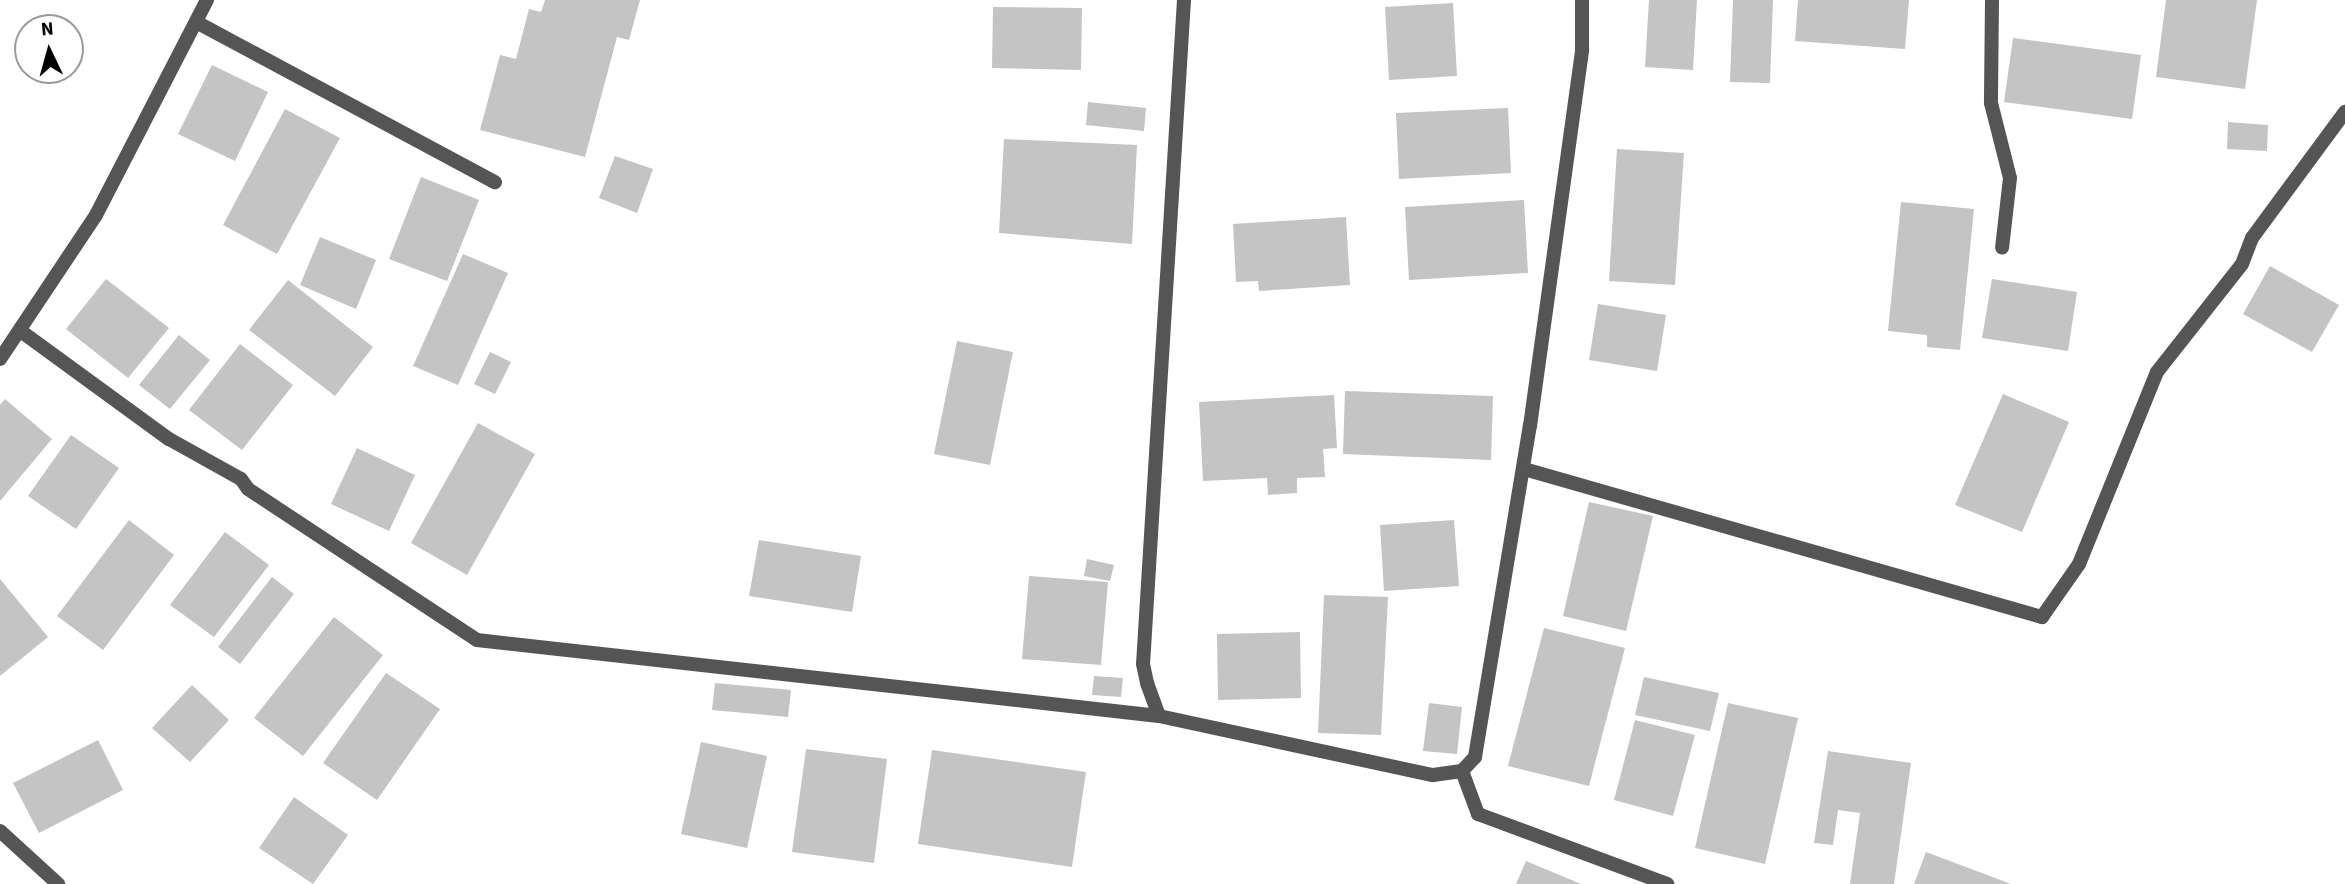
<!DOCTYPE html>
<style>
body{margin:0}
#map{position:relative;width:2345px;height:884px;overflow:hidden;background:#fff;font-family:"Source Sans 3",sans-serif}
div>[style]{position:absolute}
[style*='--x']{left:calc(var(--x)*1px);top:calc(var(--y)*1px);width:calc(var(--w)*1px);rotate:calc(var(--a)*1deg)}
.building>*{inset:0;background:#c4c4c4}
.minor>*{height:14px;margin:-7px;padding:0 7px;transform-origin:7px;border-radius:7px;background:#555}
span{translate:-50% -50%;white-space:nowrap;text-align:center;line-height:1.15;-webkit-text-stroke:7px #fff;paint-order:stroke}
.north{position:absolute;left:14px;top:14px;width:70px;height:70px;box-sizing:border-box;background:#fff;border:2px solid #999;border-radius:50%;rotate:355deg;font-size:19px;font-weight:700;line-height:28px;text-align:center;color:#000}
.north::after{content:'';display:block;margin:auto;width:24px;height:32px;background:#000;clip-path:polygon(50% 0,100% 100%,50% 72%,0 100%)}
</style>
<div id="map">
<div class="building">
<div style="clip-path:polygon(545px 0,640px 0,629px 40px,617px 37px,585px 157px,480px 130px,500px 55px,516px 59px,529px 9px,541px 12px)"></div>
<div style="clip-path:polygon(1649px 0,1697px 0,1693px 70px,1645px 67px)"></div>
<div style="clip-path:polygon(1733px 0,1773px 0,1770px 83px,1730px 82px)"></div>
<div style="clip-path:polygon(1798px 0,1909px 0,1905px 49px,1795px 41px)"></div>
<div style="clip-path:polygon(2166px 0,2257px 0,2245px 89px,2156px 77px)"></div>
<div style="clip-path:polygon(1453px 3px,1457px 76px,1389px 80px,1385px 7px)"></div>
<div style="clip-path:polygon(993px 7px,1082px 8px,1081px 70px,992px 68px)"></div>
<div style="clip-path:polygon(2013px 38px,2141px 55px,2132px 119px,2004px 102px)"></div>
<div style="clip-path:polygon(212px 65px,268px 92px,235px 161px,178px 134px)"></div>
<div style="clip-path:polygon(1088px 102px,1146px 108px,1144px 131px,1086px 125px)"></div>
<div style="clip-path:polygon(1508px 108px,1511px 173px,1399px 179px,1396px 113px)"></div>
<div style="clip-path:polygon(285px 109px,340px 138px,277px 254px,223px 225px)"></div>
<div style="clip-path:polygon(2228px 122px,2268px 125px,2267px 151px,2227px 149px)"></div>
<div style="clip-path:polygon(1004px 139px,1137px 145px,1132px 244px,999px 233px)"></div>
<div style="clip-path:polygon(1617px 149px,1684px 153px,1675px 285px,1609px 281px)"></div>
<div style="clip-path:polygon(615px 156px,653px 169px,637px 213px,599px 198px)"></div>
<div style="clip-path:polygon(421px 177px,479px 200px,447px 281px,389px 259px)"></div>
<div style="clip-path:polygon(1524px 200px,1528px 273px,1409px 280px,1405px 207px)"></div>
<div style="clip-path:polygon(1901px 202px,1974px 209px,1960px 350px,1927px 347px,1927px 335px,1888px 331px)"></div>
<div style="clip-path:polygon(1346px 217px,1350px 285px,1259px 291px,1258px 281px,1236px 282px,1233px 224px)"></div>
<div style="clip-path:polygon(320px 237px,376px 260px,356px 309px,300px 285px)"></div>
<div style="clip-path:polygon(463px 254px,508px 273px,458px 385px,413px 366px)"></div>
<div style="clip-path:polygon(2270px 266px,2339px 305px,2312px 352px,2243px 314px)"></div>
<div style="clip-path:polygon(106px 279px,169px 328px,128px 378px,66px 329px)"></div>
<div style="clip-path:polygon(1992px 279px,2077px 292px,2068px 351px,1982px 338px)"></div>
<div style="clip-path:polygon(288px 280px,373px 347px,335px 396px,249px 330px)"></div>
<div style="clip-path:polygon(1598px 304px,1666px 315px,1657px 371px,1589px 360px)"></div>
<div style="clip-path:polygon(179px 335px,210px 360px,170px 409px,139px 385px)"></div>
<div style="clip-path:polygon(957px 341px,1013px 352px,990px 465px,934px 454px)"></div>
<div style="clip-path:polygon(240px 344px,293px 385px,242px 450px,189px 410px)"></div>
<div style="clip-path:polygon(490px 352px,511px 362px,495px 394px,474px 384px)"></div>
<div style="clip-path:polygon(1345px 391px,1493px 396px,1491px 460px,1343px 454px)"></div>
<div style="clip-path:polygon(2003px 394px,2069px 422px,2022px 532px,1955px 505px)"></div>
<div style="clip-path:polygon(1334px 395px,1337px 448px,1323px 449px,1325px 477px,1297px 478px,1297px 493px,1268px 495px,1267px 478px,1203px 481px,1199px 402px)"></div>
<div style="clip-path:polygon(5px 399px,52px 439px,0 501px,0 405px)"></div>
<div style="clip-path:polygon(478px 423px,535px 454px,467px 575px,411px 543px)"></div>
<div style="clip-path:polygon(71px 435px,119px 468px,76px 529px,28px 496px)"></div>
<div style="clip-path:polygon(357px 448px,415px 475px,389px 531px,331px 504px)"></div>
<div style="clip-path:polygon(1589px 502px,1653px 516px,1626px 631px,1563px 616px)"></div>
<div style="clip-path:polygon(129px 520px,174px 555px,103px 650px,57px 616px)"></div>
<div style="clip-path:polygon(1454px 520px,1459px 586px,1384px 591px,1380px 525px)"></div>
<div style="clip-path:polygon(225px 532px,269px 565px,214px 637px,170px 605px)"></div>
<div style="clip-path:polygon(759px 540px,861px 556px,852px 612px,749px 596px)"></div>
<div style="clip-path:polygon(1087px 559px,1114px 565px,1110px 581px,1084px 576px)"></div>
<div style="clip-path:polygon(1029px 576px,1108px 582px,1101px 665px,1022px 659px)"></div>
<div style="clip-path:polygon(272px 577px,294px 594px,240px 664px,218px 647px)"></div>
<div style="clip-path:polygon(0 579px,48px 637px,0 676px)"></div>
<div style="clip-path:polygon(1324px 595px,1388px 597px,1381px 735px,1318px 733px)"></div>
<div style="clip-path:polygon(334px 617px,383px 655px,303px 756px,254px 718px)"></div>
<div style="clip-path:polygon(1544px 628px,1625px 648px,1589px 786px,1508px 766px)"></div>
<div style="clip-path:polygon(1300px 632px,1301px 698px,1218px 700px,1217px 634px)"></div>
<div style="clip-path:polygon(386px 673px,440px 709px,377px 800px,323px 763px)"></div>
<div style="clip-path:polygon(1094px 676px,1123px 678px,1121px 697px,1092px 695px)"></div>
<div style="clip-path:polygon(1644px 677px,1719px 693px,1710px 731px,1635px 715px)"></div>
<div style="clip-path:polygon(715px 683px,791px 690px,788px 717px,712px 710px)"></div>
<div style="clip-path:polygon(192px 685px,229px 720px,190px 762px,152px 728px)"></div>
<div style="clip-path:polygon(1429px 703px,1462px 707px,1457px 754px,1423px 751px)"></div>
<div style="clip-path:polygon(1728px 703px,1798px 718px,1765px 864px,1695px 848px)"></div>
<div style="clip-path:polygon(1635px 720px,1695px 735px,1673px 816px,1614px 800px)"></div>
<div style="clip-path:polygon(98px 740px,123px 790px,39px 833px,13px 783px)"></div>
<div style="clip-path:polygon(701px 742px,767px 756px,747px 848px,681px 834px)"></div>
<div style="clip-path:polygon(806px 749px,887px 759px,874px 863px,792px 852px)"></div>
<div style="clip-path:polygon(932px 750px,1086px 772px,1072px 867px,918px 844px)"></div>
<div style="clip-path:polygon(1828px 751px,1911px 763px,1894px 884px,1850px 884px,1860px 813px,1838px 810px,1833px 845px,1814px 843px)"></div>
<div style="clip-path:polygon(294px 797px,348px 835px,313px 884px,259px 848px)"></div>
<div style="clip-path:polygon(1926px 852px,2011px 884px,1914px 884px)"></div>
<div style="clip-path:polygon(1526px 861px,1581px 884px,1516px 884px)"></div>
</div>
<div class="minor">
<div style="--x:1184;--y:0;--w:665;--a:93.53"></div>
<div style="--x:1143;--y:664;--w:19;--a:78"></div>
<div style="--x:1147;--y:683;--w:35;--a:70"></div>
<div style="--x:1159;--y:716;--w:280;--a:12.2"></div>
<div style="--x:1433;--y:775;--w:29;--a:-8"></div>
<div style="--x:1462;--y:771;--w:19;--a:-47"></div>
<div style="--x:1475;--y:757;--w:336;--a:-80.6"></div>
<div style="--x:1530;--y:426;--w:380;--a:-82.1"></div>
<div style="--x:1582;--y:50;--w:50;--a:-90"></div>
<div style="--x:1992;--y:0;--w:103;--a:90.6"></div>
<div style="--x:1991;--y:103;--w:77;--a:75.8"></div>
<div style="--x:2010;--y:178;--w:70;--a:96.5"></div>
<div style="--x:198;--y:23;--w:337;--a:28.2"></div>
<div style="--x:22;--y:332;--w:182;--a:36.1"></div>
<div style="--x:169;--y:439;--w:82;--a:29.1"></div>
<div style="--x:241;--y:479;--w:12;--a:55"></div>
<div style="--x:248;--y:489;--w:274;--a:33.4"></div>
<div style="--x:477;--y:640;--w:686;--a:6.36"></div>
<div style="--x:0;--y:359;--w:173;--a:-56.3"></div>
<div style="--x:96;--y:215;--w:242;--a:-62.7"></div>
<div style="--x:1524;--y:469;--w:539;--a:15.95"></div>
<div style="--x:2042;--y:617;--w:65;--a:-55.1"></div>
<div style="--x:2079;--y:564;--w:207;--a:-67.9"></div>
<div style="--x:2157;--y:372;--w:137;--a:-51.8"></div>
<div style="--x:2242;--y:264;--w:28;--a:-69"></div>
<div style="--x:2252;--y:238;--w:157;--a:-53.6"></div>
<div style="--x:1462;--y:771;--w:46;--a:69.6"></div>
<div style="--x:1478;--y:814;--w:202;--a:20.3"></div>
<div style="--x:0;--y:831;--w:79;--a:42.4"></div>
</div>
<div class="north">N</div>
</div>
